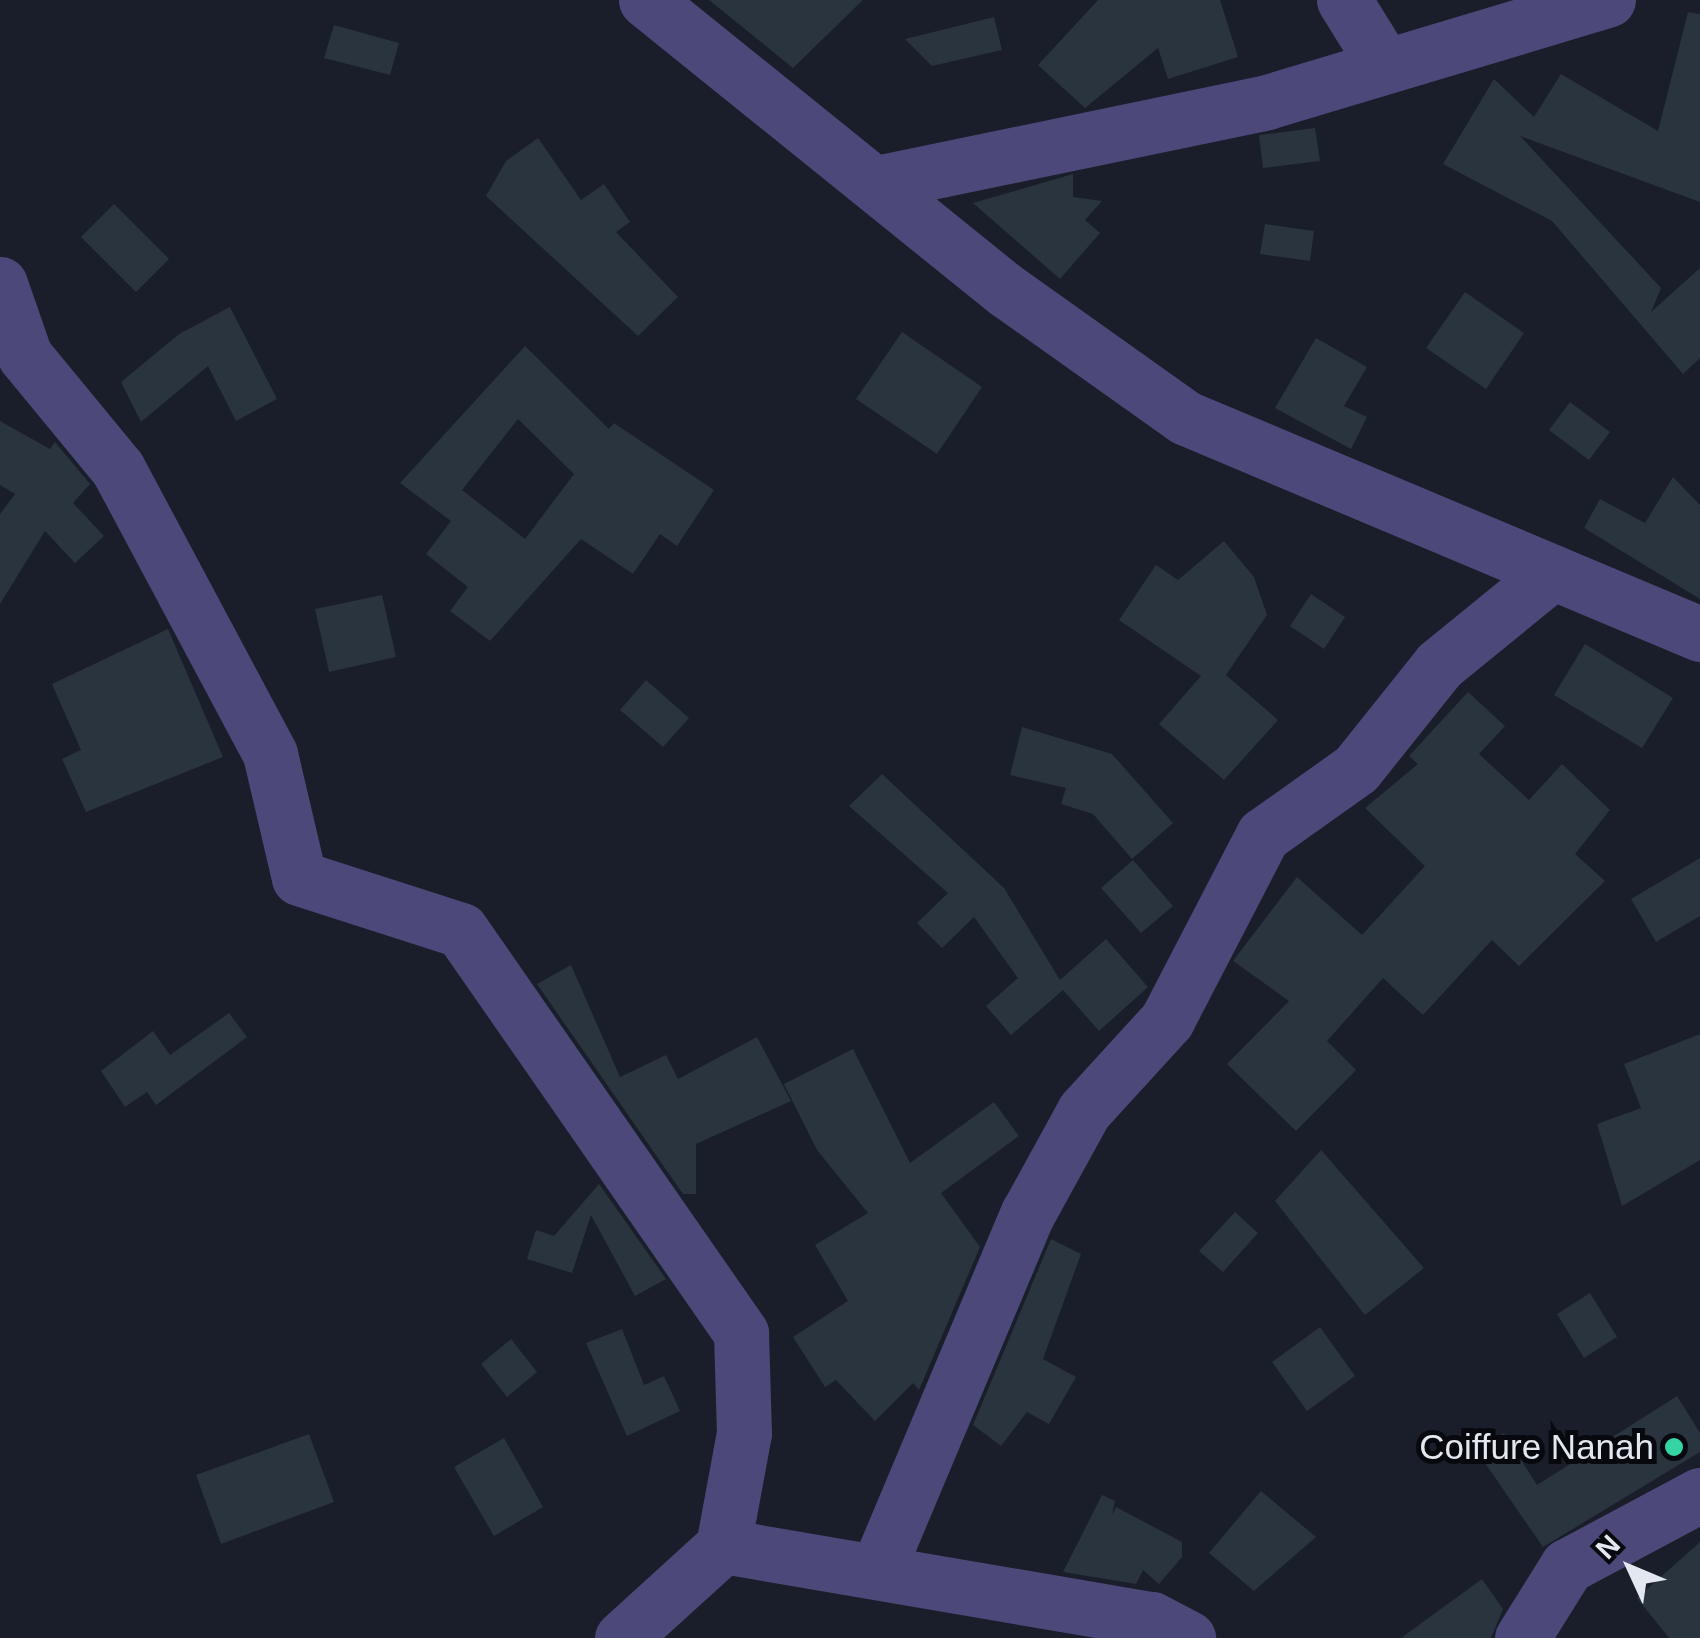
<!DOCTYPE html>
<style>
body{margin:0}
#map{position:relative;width:1700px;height:1638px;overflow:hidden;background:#191e2a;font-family:Helvetica,sans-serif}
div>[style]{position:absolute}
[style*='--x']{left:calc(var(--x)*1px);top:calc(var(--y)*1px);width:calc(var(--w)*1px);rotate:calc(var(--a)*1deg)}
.building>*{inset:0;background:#29343e}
.minor>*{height:55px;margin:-27.5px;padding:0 27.5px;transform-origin:27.5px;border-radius:27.5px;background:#4c4879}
.dots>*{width:28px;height:28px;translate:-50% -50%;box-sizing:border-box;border:5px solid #07090e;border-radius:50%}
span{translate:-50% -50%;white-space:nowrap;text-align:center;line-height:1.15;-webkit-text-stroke:10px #07090e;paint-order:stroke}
.poi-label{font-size:35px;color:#e3e7ef}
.right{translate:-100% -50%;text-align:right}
.north{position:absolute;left:1580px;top:1518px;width:100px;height:100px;-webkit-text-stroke:8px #07090e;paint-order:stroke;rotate:314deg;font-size:28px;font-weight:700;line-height:40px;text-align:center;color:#e3e7ef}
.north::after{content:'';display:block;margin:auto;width:35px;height:45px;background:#e3e7ef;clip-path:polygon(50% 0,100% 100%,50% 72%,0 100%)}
</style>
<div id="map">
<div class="building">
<div style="clip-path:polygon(709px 0,863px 0,793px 68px)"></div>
<div style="clip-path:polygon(1098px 0,1220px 0,1238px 57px,1168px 79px,1158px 48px,1085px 108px,1038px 65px)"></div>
<div style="clip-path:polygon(1688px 12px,1700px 14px,1700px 202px,1520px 136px,1661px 288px,1651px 312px,1700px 268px,1700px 358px,1683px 374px,1552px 221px,1443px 164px,1494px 79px,1534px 117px,1561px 74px,1658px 131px)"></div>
<div style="clip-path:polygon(994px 17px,1002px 50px,932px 66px,905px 39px)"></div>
<div style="clip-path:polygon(334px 25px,399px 43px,390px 75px,324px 58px)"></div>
<div style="clip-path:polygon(1315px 128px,1320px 161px,1263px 168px,1259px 135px)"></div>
<div style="clip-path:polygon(538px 138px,581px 200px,604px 184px,630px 222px,616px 232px,678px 297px,638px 336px,486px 196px,506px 161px)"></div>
<div style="clip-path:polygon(1073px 174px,1073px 197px,1102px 201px,1085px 220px,1100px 233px,1060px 279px,973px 203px)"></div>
<div style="clip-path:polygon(114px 204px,169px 259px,136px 292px,81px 237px)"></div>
<div style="clip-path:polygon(1265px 224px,1314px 231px,1310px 261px,1260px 254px)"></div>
<div style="clip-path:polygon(1465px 292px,1524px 333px,1486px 389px,1426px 348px)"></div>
<div style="clip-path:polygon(230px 307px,277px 399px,236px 421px,208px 366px,141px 422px,121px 382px,179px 334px)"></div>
<div style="clip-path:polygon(902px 332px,982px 387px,937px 454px,856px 399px)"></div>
<div style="clip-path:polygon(1316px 338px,1367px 367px,1344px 406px,1367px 417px,1351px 449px,1275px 408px)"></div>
<div style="clip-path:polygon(evenodd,525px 346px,609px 429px,614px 423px,714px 490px,677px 546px,660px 534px,633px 574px,581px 539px,490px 641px,450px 611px,468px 587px,426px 554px,451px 521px,400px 483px,525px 346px,518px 419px,574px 474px,525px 539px,462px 490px,518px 419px)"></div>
<div style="clip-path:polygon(1570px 402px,1610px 432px,1589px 460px,1549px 430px)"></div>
<div style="clip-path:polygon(0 421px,50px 449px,55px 442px,90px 484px,73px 503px,104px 536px,75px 563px,45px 531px,0 604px,0 514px,15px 494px,0 485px)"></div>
<div style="clip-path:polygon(1673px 477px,1700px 505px,1700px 599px,1584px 528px,1600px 499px,1645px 523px)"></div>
<div style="clip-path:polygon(1224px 541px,1254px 577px,1267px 615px,1226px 675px,1278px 720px,1224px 780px,1159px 724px,1201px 676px,1119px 620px,1156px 565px,1178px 580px)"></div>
<div style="clip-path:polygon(1311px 594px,1345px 617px,1324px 649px,1290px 626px)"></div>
<div style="clip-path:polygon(382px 595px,396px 657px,329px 672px,315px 609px)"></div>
<div style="clip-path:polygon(168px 629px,223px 757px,86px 812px,62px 759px,81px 750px,52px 684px)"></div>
<div style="clip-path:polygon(1585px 644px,1673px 698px,1642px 748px,1554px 695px)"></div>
<div style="clip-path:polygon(646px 680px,689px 718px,663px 747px,620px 710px)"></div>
<div style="clip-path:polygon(1468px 692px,1505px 726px,1479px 754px,1529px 800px,1562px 764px,1610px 810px,1575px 854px,1605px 881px,1519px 966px,1492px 940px,1423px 1015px,1383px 978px,1327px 1041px,1356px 1070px,1296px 1131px,1227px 1064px,1289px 1001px,1233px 961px,1297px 877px,1362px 935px,1425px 866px,1365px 808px,1418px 764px,1409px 756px)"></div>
<div style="clip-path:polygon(1022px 727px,1112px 754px,1173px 823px,1132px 859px,1093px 814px,1061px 804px,1066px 788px,1010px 775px)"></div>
<div style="clip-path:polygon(882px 774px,1004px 888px,1060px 980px,1106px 939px,1148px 987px,1099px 1031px,1063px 990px,1011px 1035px,986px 1006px,1018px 978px,974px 917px,942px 948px,917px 923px,948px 893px,849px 806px)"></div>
<div style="clip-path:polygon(1700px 858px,1700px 916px,1656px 942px,1631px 899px)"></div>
<div style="clip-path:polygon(1133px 860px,1173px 906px,1141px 933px,1101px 888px)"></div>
<div style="clip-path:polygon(571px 965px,620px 1077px,666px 1055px,678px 1079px,757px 1037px,791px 1101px,696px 1144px,696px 1194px,683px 1194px,537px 984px)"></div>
<div style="clip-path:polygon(229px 1013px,247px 1037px,156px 1105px,147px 1092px,125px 1107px,101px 1071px,153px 1031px,170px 1055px)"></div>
<div style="clip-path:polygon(1700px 1034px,1700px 1160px,1622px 1206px,1597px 1124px,1641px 1108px,1624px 1064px)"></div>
<div style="clip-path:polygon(853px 1049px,910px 1163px,994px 1102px,1019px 1136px,941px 1193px,980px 1247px,919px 1390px,913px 1383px,875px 1421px,836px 1380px,825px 1387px,793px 1337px,848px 1301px,815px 1245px,868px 1213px,817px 1150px,784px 1084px)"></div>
<div style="clip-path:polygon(1321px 1150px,1424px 1268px,1365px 1315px,1275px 1201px)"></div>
<div style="clip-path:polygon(599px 1184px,666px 1279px,635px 1296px,591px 1215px,572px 1273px,527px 1259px,536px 1230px,554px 1236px)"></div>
<div style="clip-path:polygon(1235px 1212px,1258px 1233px,1223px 1272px,1199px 1251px)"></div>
<div style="clip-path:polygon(1051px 1239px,1081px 1254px,1043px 1359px,1076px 1377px,1049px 1424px,1027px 1412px,1001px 1446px,973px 1425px)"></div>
<div style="clip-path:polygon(1590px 1293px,1617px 1337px,1584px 1358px,1557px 1314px)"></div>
<div style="clip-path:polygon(1320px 1327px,1355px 1376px,1307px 1411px,1272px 1362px)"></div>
<div style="clip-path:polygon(622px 1329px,644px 1385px,664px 1376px,680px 1411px,627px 1436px,586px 1343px)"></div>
<div style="clip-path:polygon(511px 1339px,537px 1372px,507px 1397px,481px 1364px)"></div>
<div style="clip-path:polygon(1677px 1396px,1700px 1433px,1700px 1452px,1543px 1547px,1476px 1450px,1504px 1433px,1537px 1485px)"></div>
<div style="clip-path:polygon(309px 1434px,334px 1502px,221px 1544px,196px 1475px)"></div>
<div style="clip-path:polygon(504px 1438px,543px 1507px,494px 1536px,454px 1467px)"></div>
<div style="clip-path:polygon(1261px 1491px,1316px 1537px,1254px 1591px,1209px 1553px)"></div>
<div style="clip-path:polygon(1102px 1495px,1115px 1501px,1112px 1515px,1116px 1507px,1182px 1542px,1182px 1557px,1159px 1584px,1143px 1570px,1136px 1584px,1063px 1572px)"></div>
<div style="clip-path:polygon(1700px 1542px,1700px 1638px,1669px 1638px,1637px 1598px)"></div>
<div style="clip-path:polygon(1482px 1579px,1503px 1609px,1491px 1638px,1401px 1638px)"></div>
</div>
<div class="minor">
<div style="--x:646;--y:0;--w:464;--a:38.9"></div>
<div style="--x:1007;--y:291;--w:219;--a:35.4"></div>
<div style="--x:1186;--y:418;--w:558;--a:22.79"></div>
<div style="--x:1344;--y:0;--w:74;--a:58.2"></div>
<div style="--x:877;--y:183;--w:398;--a:-11.7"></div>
<div style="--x:1267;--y:102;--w:356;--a:-16.7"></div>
<div style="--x:0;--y:284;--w:76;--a:70.9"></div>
<div style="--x:25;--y:356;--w:146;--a:50.5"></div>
<div style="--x:118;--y:469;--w:323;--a:61.9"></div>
<div style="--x:270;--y:754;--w:127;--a:76.8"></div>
<div style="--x:299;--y:878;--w:170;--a:17.8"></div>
<div style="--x:461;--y:930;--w:491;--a:55.2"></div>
<div style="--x:741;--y:1333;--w:100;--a:88.3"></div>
<div style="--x:744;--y:1433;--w:115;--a:100.5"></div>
<div style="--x:878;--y:1569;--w:386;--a:-67.2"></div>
<div style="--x:1028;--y:1213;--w:116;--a:-61.2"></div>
<div style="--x:1084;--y:1111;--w:123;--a:-47.6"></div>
<div style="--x:1167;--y:1020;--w:208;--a:-62.6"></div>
<div style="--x:1263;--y:835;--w:114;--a:-35.4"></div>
<div style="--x:1356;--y:769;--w:133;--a:-51.4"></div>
<div style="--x:1439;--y:665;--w:147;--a:-39.2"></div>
<div style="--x:622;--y:1638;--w:137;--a:-42.3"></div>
<div style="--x:723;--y:1546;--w:435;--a:9.7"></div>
<div style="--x:1152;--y:1619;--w:41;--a:27.8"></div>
<div style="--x:1522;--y:1638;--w:85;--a:-58"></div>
<div style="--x:1567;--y:1566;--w:151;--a:-28.1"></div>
</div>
<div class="dots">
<div style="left:1674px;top:1447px;background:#35d4a7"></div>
</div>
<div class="poi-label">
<span class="right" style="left:1654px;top:1447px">Coiffure Nanah</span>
</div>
<div class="north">N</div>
</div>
